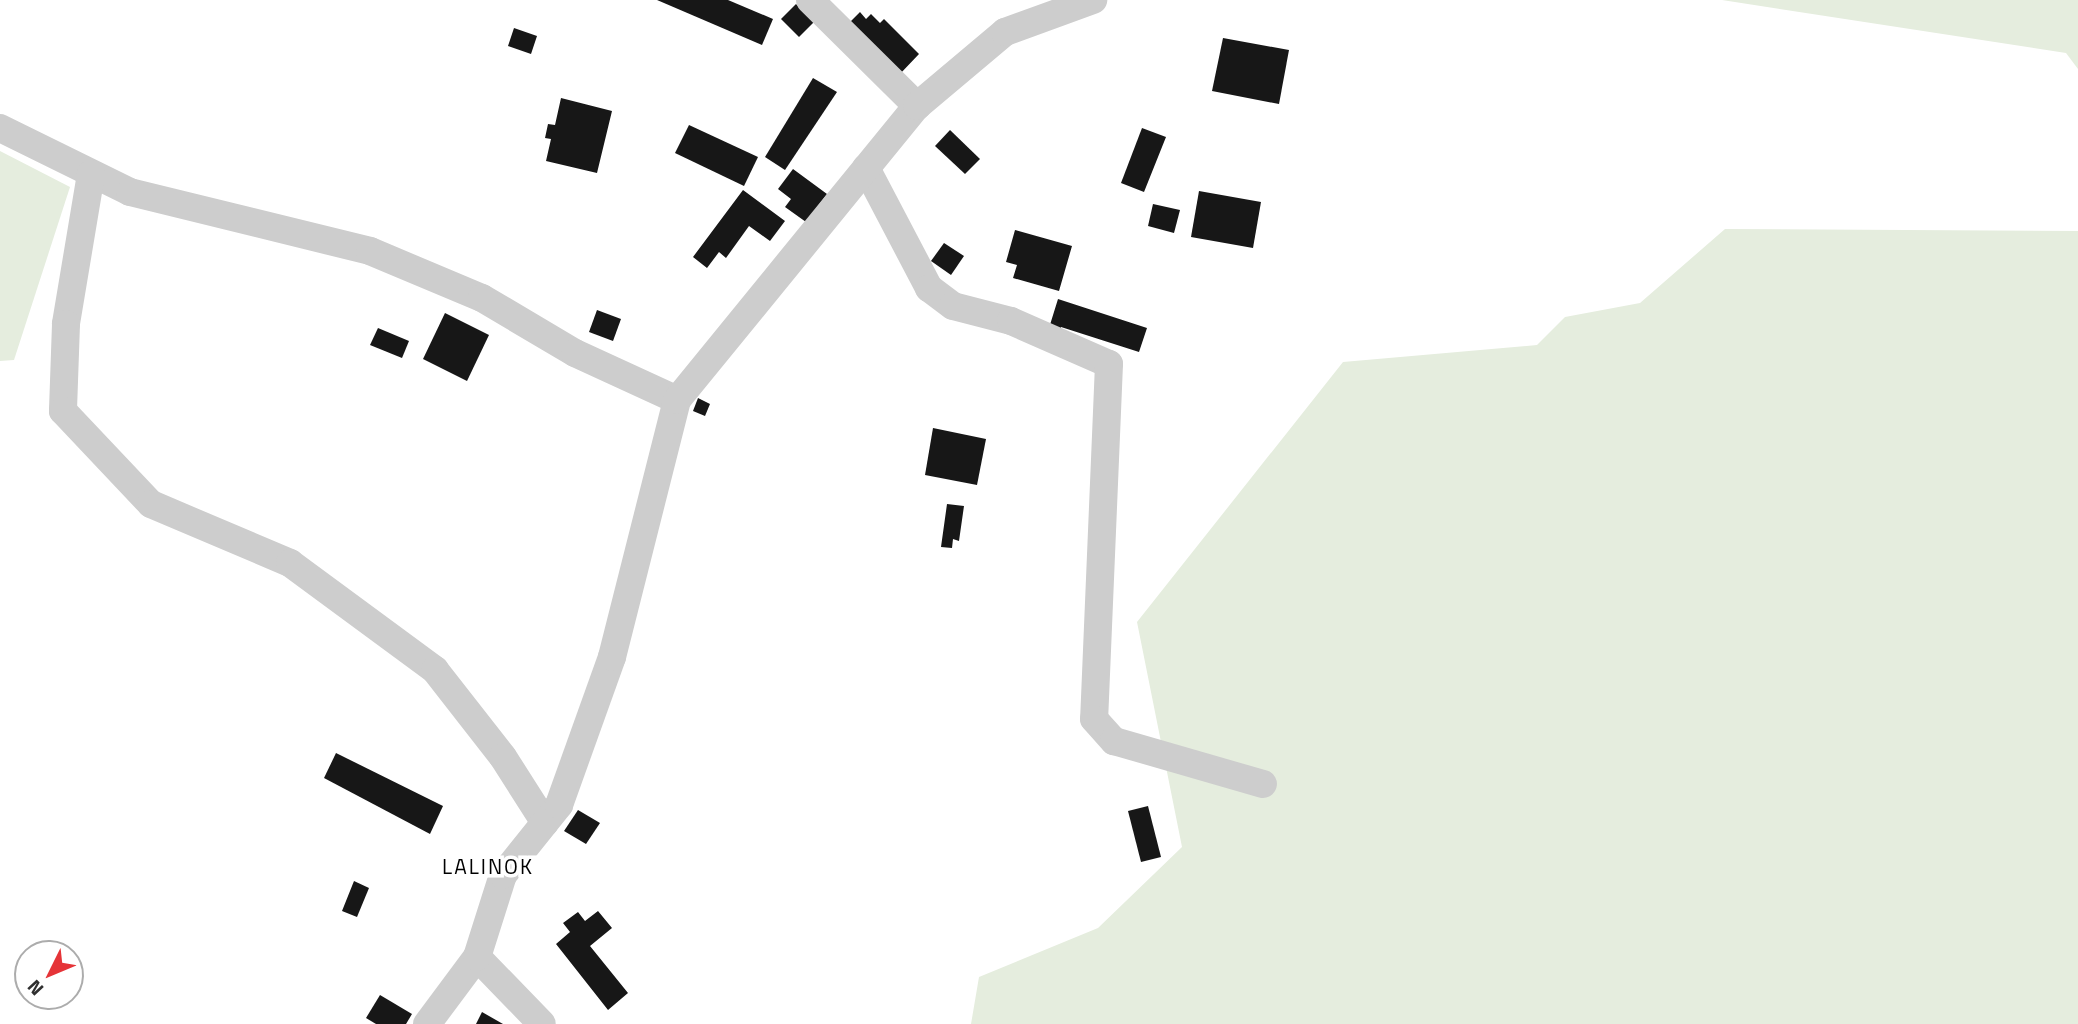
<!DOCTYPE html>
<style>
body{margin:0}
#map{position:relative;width:2078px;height:1024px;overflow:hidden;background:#fff;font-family:"Titillium Web",sans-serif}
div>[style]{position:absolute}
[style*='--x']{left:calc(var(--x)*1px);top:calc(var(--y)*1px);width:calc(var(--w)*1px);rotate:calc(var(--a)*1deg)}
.green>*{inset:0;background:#e5edde}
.building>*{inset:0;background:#171717}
.street>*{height:28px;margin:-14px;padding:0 14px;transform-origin:14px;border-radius:14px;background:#cdcdcd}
span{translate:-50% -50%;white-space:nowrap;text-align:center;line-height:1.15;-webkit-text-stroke:7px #fff;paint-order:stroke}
.neighbourhood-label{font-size:21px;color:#000;letter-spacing:2px}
.north{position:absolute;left:14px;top:940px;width:70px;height:70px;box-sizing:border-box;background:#fff;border:2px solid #acacac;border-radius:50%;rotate:227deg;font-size:19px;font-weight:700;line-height:28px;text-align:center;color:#303030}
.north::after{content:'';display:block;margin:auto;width:24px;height:32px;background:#e53438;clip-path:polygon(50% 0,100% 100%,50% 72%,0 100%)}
</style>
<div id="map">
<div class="green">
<div style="clip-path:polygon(1722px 0,2078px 0,2078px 69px,2066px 53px)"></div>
<div style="clip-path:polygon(0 151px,70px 187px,14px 360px,0 361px)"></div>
<div style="clip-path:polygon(1725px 229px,2078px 231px,2078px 1024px,971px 1024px,979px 977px,1098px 928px,1182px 847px,1137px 622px,1343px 362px,1537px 345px,1565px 317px,1640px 303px)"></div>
</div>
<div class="building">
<div style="clip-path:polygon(657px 0,728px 0,773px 19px,762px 45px)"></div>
<div style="clip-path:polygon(796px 4px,814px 22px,799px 37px,781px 19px)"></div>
<div style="clip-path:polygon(860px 12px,866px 19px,871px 14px,880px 23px,884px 19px,919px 54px,899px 75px,848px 24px)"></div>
<div style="clip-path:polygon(514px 28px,537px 36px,531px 54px,508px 46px)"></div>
<div style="clip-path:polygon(1223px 38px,1289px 50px,1279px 104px,1212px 91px)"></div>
<div style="clip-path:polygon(813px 78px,837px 92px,785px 170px,765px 157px)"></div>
<div style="clip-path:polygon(561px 98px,612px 111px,597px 173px,546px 161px,551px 139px,545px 138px,548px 124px,555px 125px)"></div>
<div style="clip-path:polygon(689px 125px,758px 157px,744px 186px,675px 153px)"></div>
<div style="clip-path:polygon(1142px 128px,1166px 137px,1144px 192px,1121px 183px)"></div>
<div style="clip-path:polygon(950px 130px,980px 159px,965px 174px,935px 146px)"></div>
<div style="clip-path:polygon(793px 169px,827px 194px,806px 222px,785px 207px,791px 199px,778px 189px)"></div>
<div style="clip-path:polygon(743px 190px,785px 221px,770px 241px,749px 226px,726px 258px,719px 252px,707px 268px,693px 257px)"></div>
<div style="clip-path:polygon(1199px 191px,1261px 202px,1253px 248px,1191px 237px)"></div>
<div style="clip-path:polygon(1153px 204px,1180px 210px,1174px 233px,1148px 226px)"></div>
<div style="clip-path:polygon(1015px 230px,1072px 246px,1059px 291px,1013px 278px,1017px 265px,1006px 262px)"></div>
<div style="clip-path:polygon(944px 243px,964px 256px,951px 275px,931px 261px)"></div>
<div style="clip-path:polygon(1058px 299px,1147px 328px,1139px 352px,1061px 327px,1060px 332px,1049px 328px)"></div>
<div style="clip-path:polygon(597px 310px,621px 319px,613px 341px,589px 332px)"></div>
<div style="clip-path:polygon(445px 313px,489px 335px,467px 381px,423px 359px)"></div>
<div style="clip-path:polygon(378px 328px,409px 341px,402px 358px,370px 345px)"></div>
<div style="clip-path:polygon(698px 398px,710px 404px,705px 416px,693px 411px)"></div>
<div style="clip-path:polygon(933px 428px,986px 439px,977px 485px,925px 475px)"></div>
<div style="clip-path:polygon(947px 504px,964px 506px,959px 541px,953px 539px,952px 548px,941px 547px)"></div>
<div style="clip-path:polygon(336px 753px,443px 806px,430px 834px,324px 778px)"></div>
<div style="clip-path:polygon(1148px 806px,1161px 857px,1141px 862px,1128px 811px)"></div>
<div style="clip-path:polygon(578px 810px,600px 823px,586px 844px,564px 831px)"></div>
<div style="clip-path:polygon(354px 881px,369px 888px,357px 917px,342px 911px)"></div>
<div style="clip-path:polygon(598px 911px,612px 928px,590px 946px,628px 993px,608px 1010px,556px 944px,570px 932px,563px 923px,578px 912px,585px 921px)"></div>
<div style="clip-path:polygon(380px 995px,412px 1014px,406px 1024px,376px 1024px,366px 1018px)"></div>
<div style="clip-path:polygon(482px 1012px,503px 1024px,476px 1024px)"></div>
</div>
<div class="street">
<div style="--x:810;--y:0;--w:151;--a:44.7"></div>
<div style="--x:0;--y:128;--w:145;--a:26.2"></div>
<div style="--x:130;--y:192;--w:247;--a:13.8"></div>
<div style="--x:370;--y:251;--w:121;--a:22.8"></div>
<div style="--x:482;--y:298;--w:108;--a:30.6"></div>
<div style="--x:575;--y:353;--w:112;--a:24.7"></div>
<div style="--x:866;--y:168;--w:136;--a:62.3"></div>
<div style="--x:929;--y:288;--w:30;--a:37"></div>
<div style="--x:953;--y:306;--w:60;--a:14.5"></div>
<div style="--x:1011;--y:321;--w:107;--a:23.7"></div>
<div style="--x:1109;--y:364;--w:355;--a:92.4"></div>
<div style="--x:1094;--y:719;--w:30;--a:48"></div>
<div style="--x:1114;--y:741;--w:155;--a:16.1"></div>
<div style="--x:91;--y:174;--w:152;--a:99.5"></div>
<div style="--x:66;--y:324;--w:87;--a:92"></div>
<div style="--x:63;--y:411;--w:128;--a:46.6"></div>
<div style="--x:151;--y:504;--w:151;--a:23"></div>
<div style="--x:290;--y:563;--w:180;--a:36.4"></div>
<div style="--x:435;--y:670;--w:110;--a:52"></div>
<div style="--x:503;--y:757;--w:78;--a:57.5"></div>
<div style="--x:477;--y:957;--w:93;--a:45.9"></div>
<div style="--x:427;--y:1024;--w:84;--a:-53.3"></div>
<div style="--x:477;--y:957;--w:86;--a:-72.4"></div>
<div style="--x:503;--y:875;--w:90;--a:-51.3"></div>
<div style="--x:559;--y:805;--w:157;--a:-70.3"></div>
<div style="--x:612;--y:657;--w:265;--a:-75.8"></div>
<div style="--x:677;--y:400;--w:380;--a:-50.8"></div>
<div style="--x:917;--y:106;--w:115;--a:-40.1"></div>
<div style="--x:1005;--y:32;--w:94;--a:-20"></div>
</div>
<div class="neighbourhood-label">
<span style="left:488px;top:866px">LALINOK</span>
</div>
<div class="north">N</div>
</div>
